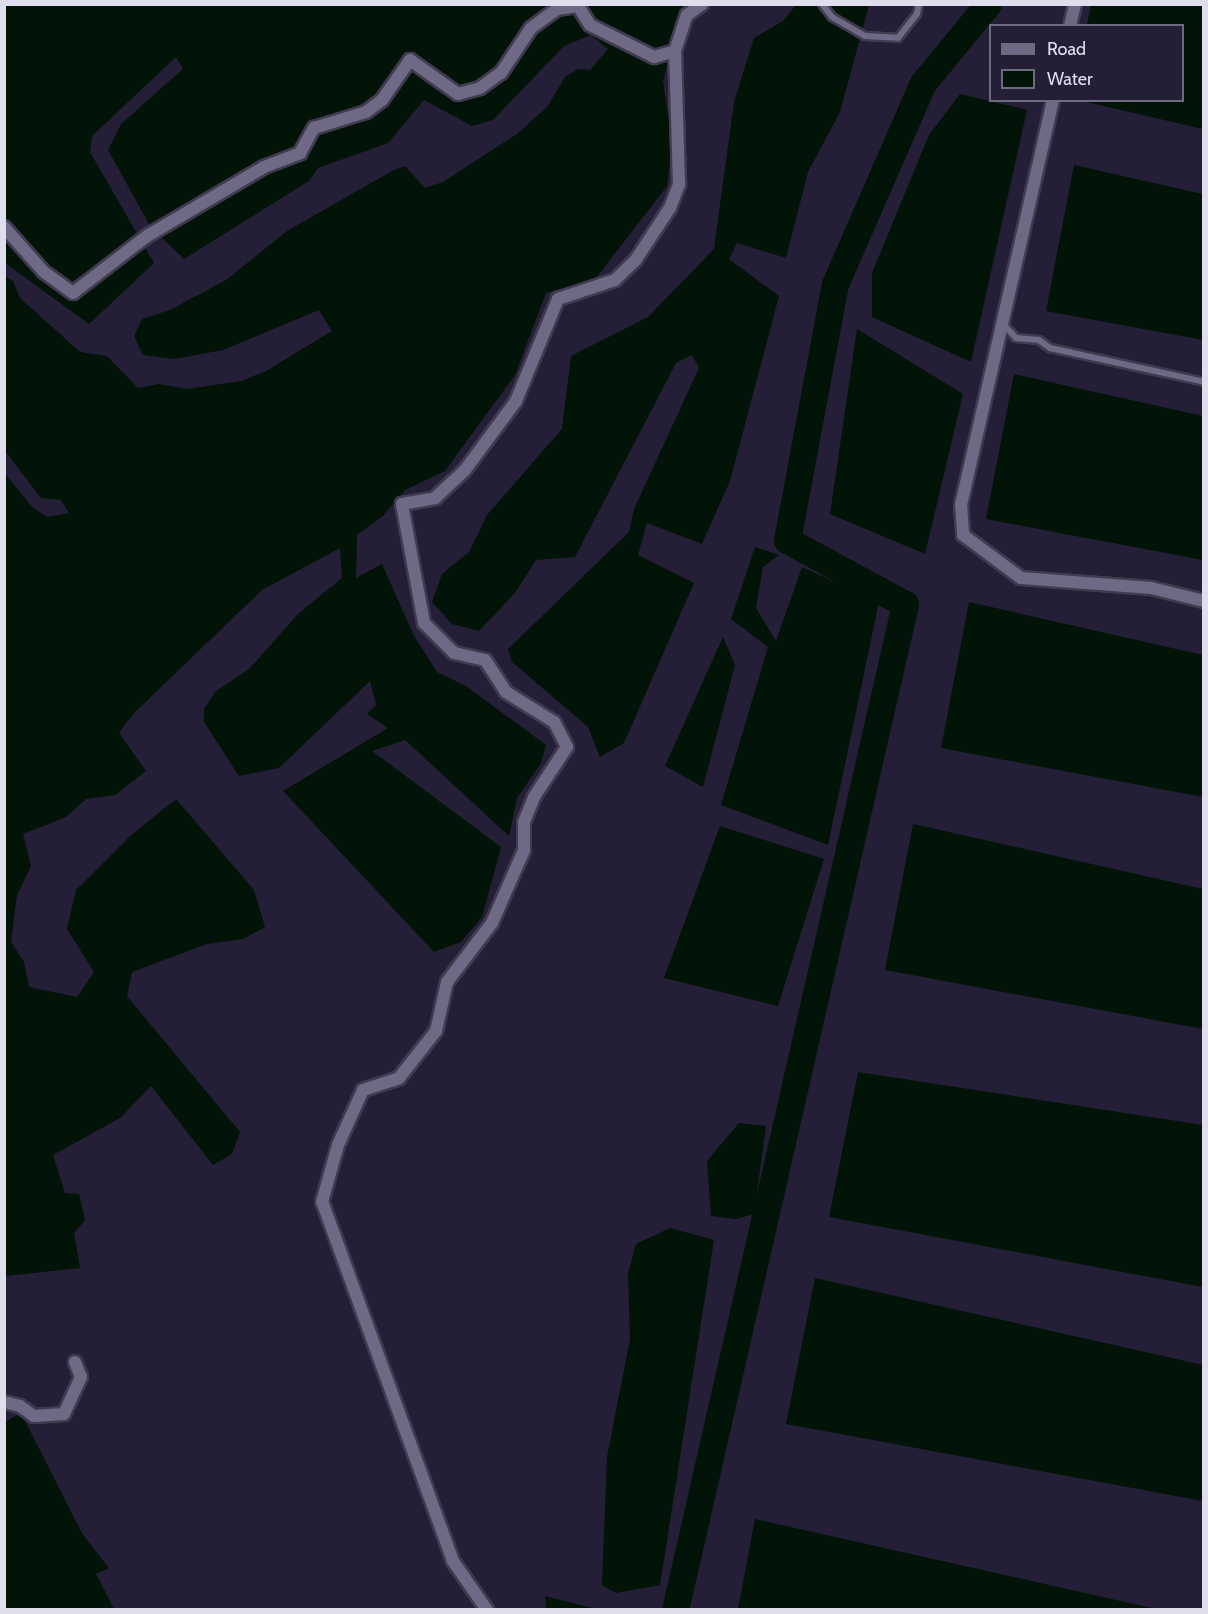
<!DOCTYPE html>
<style>
body{margin:0}
#map{position:relative;width:1208px;height:1614px;overflow:hidden;background:#241f36;font-family:Cabin,sans-serif}
div>[style]{position:absolute}
[style*='--x']{left:calc(var(--x)*1px);top:calc(var(--y)*1px);width:calc(var(--w)*1px);rotate:calc(var(--a)*1deg)}
.water>*{inset:0;background:#021307}
.river>*{height:27px;margin:-13.5px;padding:0 13.5px;transform-origin:13.5px;border-radius:13.5px;background:#021307}
.roads{filter:drop-shadow(2px 0 #403b4f) drop-shadow(-2px 0 #403b4f) drop-shadow(0 2px #403b4f) drop-shadow(0 -2px #403b4f)}
.service>*{height:6px;margin:-3px;padding:0 3px;transform-origin:3px;border-radius:3px;background:#6e6985}
.minor>*{height:12px;margin:-6px;padding:0 6px;transform-origin:6px;border-radius:6px;background:#6e6985}
span{translate:-50% -50%;white-space:nowrap;text-align:center;line-height:1.15;-webkit-text-stroke:5px #241f36;paint-order:stroke}
.frame{position:absolute;inset:0;border:6px solid #e0deed;pointer-events:none}
.legend{position:absolute;left:989px;top:24px;width:195px;height:78px;box-sizing:border-box;background:#241f36;border:2px solid #6f6b7f;margin:0;padding:8px 10px;list-style:none;font-size:18px;color:#e0deed}
.legend li{display:flex;align-items:center;gap:12px;height:30px}
.legend b{width:30px;border:2px solid #6f6b7f}
</style>
<div id="map">
<div class="water">
<div style="clip-path:polygon(5px 5px,692px 5px,677px 29px,663px 81px,672px 145px,667px 186px,596px 278px,546px 293px,515px 375px,445px 471px,405px 490px,383px 516px,357px 535px,356px 578px,382px 564px,414px 636px,437px 672px,466px 686px,546px 745px,541px 763px,517px 798px,509px 836px,405px 740px,372px 751px,501px 847px,482px 917px,461px 942px,434px 952px,283px 791px,388px 728px,367px 714px,376px 705px,370px 681px,279px 768px,239px 776px,204px 722px,204px 709px,216px 691px,249px 669px,298px 614px,342px 578px,340px 548px,262px 590px,133px 714px,119px 733px,146px 771px,115px 795px,86px 799px,66px 817px,23px 834px,31px 866px,17px 895px,11px 942px,24px 962px,29px 987px,77px 997px,94px 972px,67px 929px,76px 890px,130px 836px,176px 799px,254px 890px,265px 927px,243px 939px,207px 944px,132px 972px,127px 996px,240px 1132px,232px 1154px,213px 1165px,151px 1086px,120px 1118px,53px 1155px,65px 1193px,79px 1194px,85px 1220px,74px 1233px,80px 1268px,5px 1276px,4px 472px,32px 507px,47px 517px,69px 513px,61px 500px,41px 498px,5px 451px,5px 276px,13px 281px,20px 298px,80px 352px,107px 356px,138px 388px,159px 384px,187px 389px,241px 381px,266px 371px,332px 331px,319px 310px,223px 350px,174px 359px,143px 355px,134px 336px,142px 319px,170px 310px,226px 280px,287px 231px,392px 171px,405px 166px,425px 188px,443px 182px,517px 134px,548px 106px,565px 77px,578px 69px,590px 70px,608px 49px,591px 35px,564px 46px,493px 120px,472px 126px,424px 100px,388px 143px,318px 168px,309px 181px,184px 259px,150px 226px,108px 150px,121px 124px,183px 69px,176px 57px,92px 136px,90px 152px,154px 263px,89px 324px,5px 263px)"></div>
<div style="clip-path:polygon(796px 5px,869px 5px,840px 112px,808px 172px,786px 258px,737px 243px,729px 259px,779px 296px,730px 481px,702px 544px,647px 523px,638px 555px,694px 583px,624px 743px,600px 757px,588px 727px,512px 662px,508px 649px,629px 532px,634px 509px,699px 368px,692px 355px,676px 363px,575px 557px,536px 560px,515px 593px,479px 631px,452px 624px,432px 602px,442px 574px,469px 552px,487px 515px,562px 429px,571px 356px,648px 317px,714px 249px,734px 102px,754px 38px,783px 21px)"></div>
<div style="clip-path:polygon(1091px 5px,1203px 5px,1203px 129px,1082px 101px,1182px 100px,1182px 26px,1087px 25px)"></div>
<div style="clip-path:polygon(960px 94px,1027px 110px,971px 362px,872px 317px,872px 273px,929px 135px)"></div>
<div style="clip-path:polygon(1074px 165px,1203px 194px,1203px 340px,1046px 311px)"></div>
<div style="clip-path:polygon(857px 329px,963px 394px,925px 554px,830px 514px)"></div>
<div style="clip-path:polygon(1014px 374px,1203px 416px,1203px 560px,986px 519px)"></div>
<div style="clip-path:polygon(755px 547px,779px 555px,763px 567px,756px 608px,776px 641px,802px 567px,879px 602px,828px 845px,721px 805px,768px 647px,731px 619px)"></div>
<div style="clip-path:polygon(969px 602px,1203px 655px,1203px 797px,941px 748px)"></div>
<div style="clip-path:polygon(723px 637px,735px 665px,703px 787px,665px 766px)"></div>
<div style="clip-path:polygon(913px 824px,1203px 889px,1203px 1029px,885px 970px)"></div>
<div style="clip-path:polygon(720px 826px,824px 859px,778px 1006px,664px 978px)"></div>
<div style="clip-path:polygon(858px 1072px,1203px 1125px,1203px 1287px,829px 1217px)"></div>
<div style="clip-path:polygon(739px 1123px,766px 1126px,754px 1214px,736px 1219px,711px 1216px,707px 1161px)"></div>
<div style="clip-path:polygon(670px 1228px,714px 1240px,660px 1585px,616px 1593px,602px 1585px,607px 1457px,630px 1339px,628px 1273px,636px 1244px)"></div>
<div style="clip-path:polygon(815px 1278px,1203px 1365px,1203px 1501px,786px 1424px)"></div>
<div style="clip-path:polygon(21px 1413px,83px 1535px,109px 1568px,96px 1574px,114px 1609px,5px 1610px,5px 1422px)"></div>
<div style="clip-path:polygon(755px 1519px,1156px 1609px,738px 1609px)"></div>
<div style="clip-path:polygon(545px 1596px,596px 1609px,546px 1609px)"></div>
</div>
<div class="river">
<div style="--x:675;--y:1610;--w:1032;--a:-77.12"></div>
<div style="--x:905;--y:604;--w:134;--a:-151.5"></div>
<div style="--x:787;--y:540;--w:260;--a:-79.4"></div>
<div style="--x:835;--y:284;--w:219;--a:-66.4"></div>
<div style="--x:923;--y:83;--w:102;--a:-50.6"></div>
</div>
<div class="roads">
<div class="service">
<div style="--x:822;--y:4;--w:16;--a:52"></div>
<div style="--x:832;--y:17;--w:38;--a:30"></div>
<div style="--x:865;--y:36;--w:33;--a:3"></div>
<div style="--x:898;--y:38;--w:31;--a:-52"></div>
<div style="--x:917;--y:14;--w:10;--a:-79"></div>
<div style="--x:1003;--y:324;--w:19;--a:47"></div>
<div style="--x:1016;--y:338;--w:23;--a:5"></div>
<div style="--x:1039;--y:340;--w:14;--a:36"></div>
<div style="--x:1050;--y:348;--w:158;--a:12.4"></div>
</div>
<div class="minor">
<div style="--x:1070;--y:26;--w:23;--a:-77"></div>
<div style="--x:1053;--y:100;--w:414;--a:102.8"></div>
<div style="--x:961;--y:504;--w:31;--a:86"></div>
<div style="--x:963;--y:535;--w:72;--a:36.6"></div>
<div style="--x:1021;--y:578;--w:130;--a:4.4"></div>
<div style="--x:1151;--y:588;--w:55;--a:13.8"></div>
<div style="--x:4;--y:227;--w:60;--a:48.4"></div>
<div style="--x:44;--y:272;--w:36;--a:36"></div>
<div style="--x:73;--y:293;--w:93;--a:-37.6"></div>
<div style="--x:147;--y:236;--w:136;--a:-30.5"></div>
<div style="--x:264;--y:167;--w:39;--a:-21"></div>
<div style="--x:300;--y:153;--w:29;--a:-61"></div>
<div style="--x:314;--y:128;--w:54;--a:-17.1"></div>
<div style="--x:366;--y:112;--w:20;--a:-37"></div>
<div style="--x:382;--y:100;--w:49;--a:-55"></div>
<div style="--x:410;--y:60;--w:59;--a:35.3"></div>
<div style="--x:458;--y:94;--w:23;--a:-15"></div>
<div style="--x:480;--y:88;--w:26;--a:-36"></div>
<div style="--x:501;--y:73;--w:54;--a:-56.3"></div>
<div style="--x:531;--y:28;--w:32;--a:-36"></div>
<div style="--x:557;--y:9;--w:21;--a:-8"></div>
<div style="--x:578;--y:6;--w:22;--a:58"></div>
<div style="--x:590;--y:25;--w:72;--a:26.6"></div>
<div style="--x:654;--y:57;--w:22;--a:-16"></div>
<div style="--x:675;--y:51;--w:38;--a:-72"></div>
<div style="--x:687;--y:15;--w:19;--a:-36"></div>
<div style="--x:4;--y:1402;--w:16;--a:14"></div>
<div style="--x:20;--y:1406;--w:17;--a:36"></div>
<div style="--x:34;--y:1416;--w:30;--a:-4"></div>
<div style="--x:64;--y:1414;--w:41;--a:-65.3"></div>
<div style="--x:81;--y:1377;--w:16;--a:-112"></div>
<div style="--x:487;--y:1610;--w:60;--a:-124.8"></div>
<div style="--x:453;--y:1561;--w:382;--a:-110"></div>
<div style="--x:322;--y:1202;--w:59;--a:-74.3"></div>
<div style="--x:338;--y:1145;--w:60;--a:-65.6"></div>
<div style="--x:363;--y:1090;--w:38;--a:-18"></div>
<div style="--x:399;--y:1078;--w:60;--a:-51.8"></div>
<div style="--x:436;--y:1031;--w:50;--a:-77.3"></div>
<div style="--x:447;--y:982;--w:74;--a:-52.7"></div>
<div style="--x:492;--y:923;--w:80;--a:-66.3"></div>
<div style="--x:524;--y:850;--w:28;--a:-90"></div>
<div style="--x:524;--y:822;--w:27;--a:-68"></div>
<div style="--x:534;--y:797;--w:60;--a:-56.6"></div>
<div style="--x:567;--y:747;--w:28;--a:-117"></div>
<div style="--x:554;--y:722;--w:57;--a:-148"></div>
<div style="--x:506;--y:692;--w:38;--a:-123"></div>
<div style="--x:485;--y:660;--w:32;--a:-167"></div>
<div style="--x:454;--y:653;--w:42;--a:-135"></div>
<div style="--x:424;--y:623;--w:121;--a:-100.5"></div>
<div style="--x:402;--y:504;--w:34;--a:-10"></div>
<div style="--x:435;--y:498;--w:41;--a:-43"></div>
<div style="--x:465;--y:470;--w:86;--a:-53.5"></div>
<div style="--x:516;--y:401;--w:110;--a:-67.6"></div>
<div style="--x:558;--y:299;--w:60;--a:-18.4"></div>
<div style="--x:615;--y:280;--w:28;--a:-44"></div>
<div style="--x:635;--y:261;--w:64;--a:-56.6"></div>
<div style="--x:670;--y:208;--w:26;--a:-69"></div>
<div style="--x:679;--y:184;--w:133;--a:-91.7"></div>
</div>
</div>
<div class="frame"></div>
<ul class="legend">
<li><b style="height:8px;background:#6e6985"></b>Road</li>
<li><b style="height:16px;background:#021307"></b>Water</li>
</ul>
</div>
